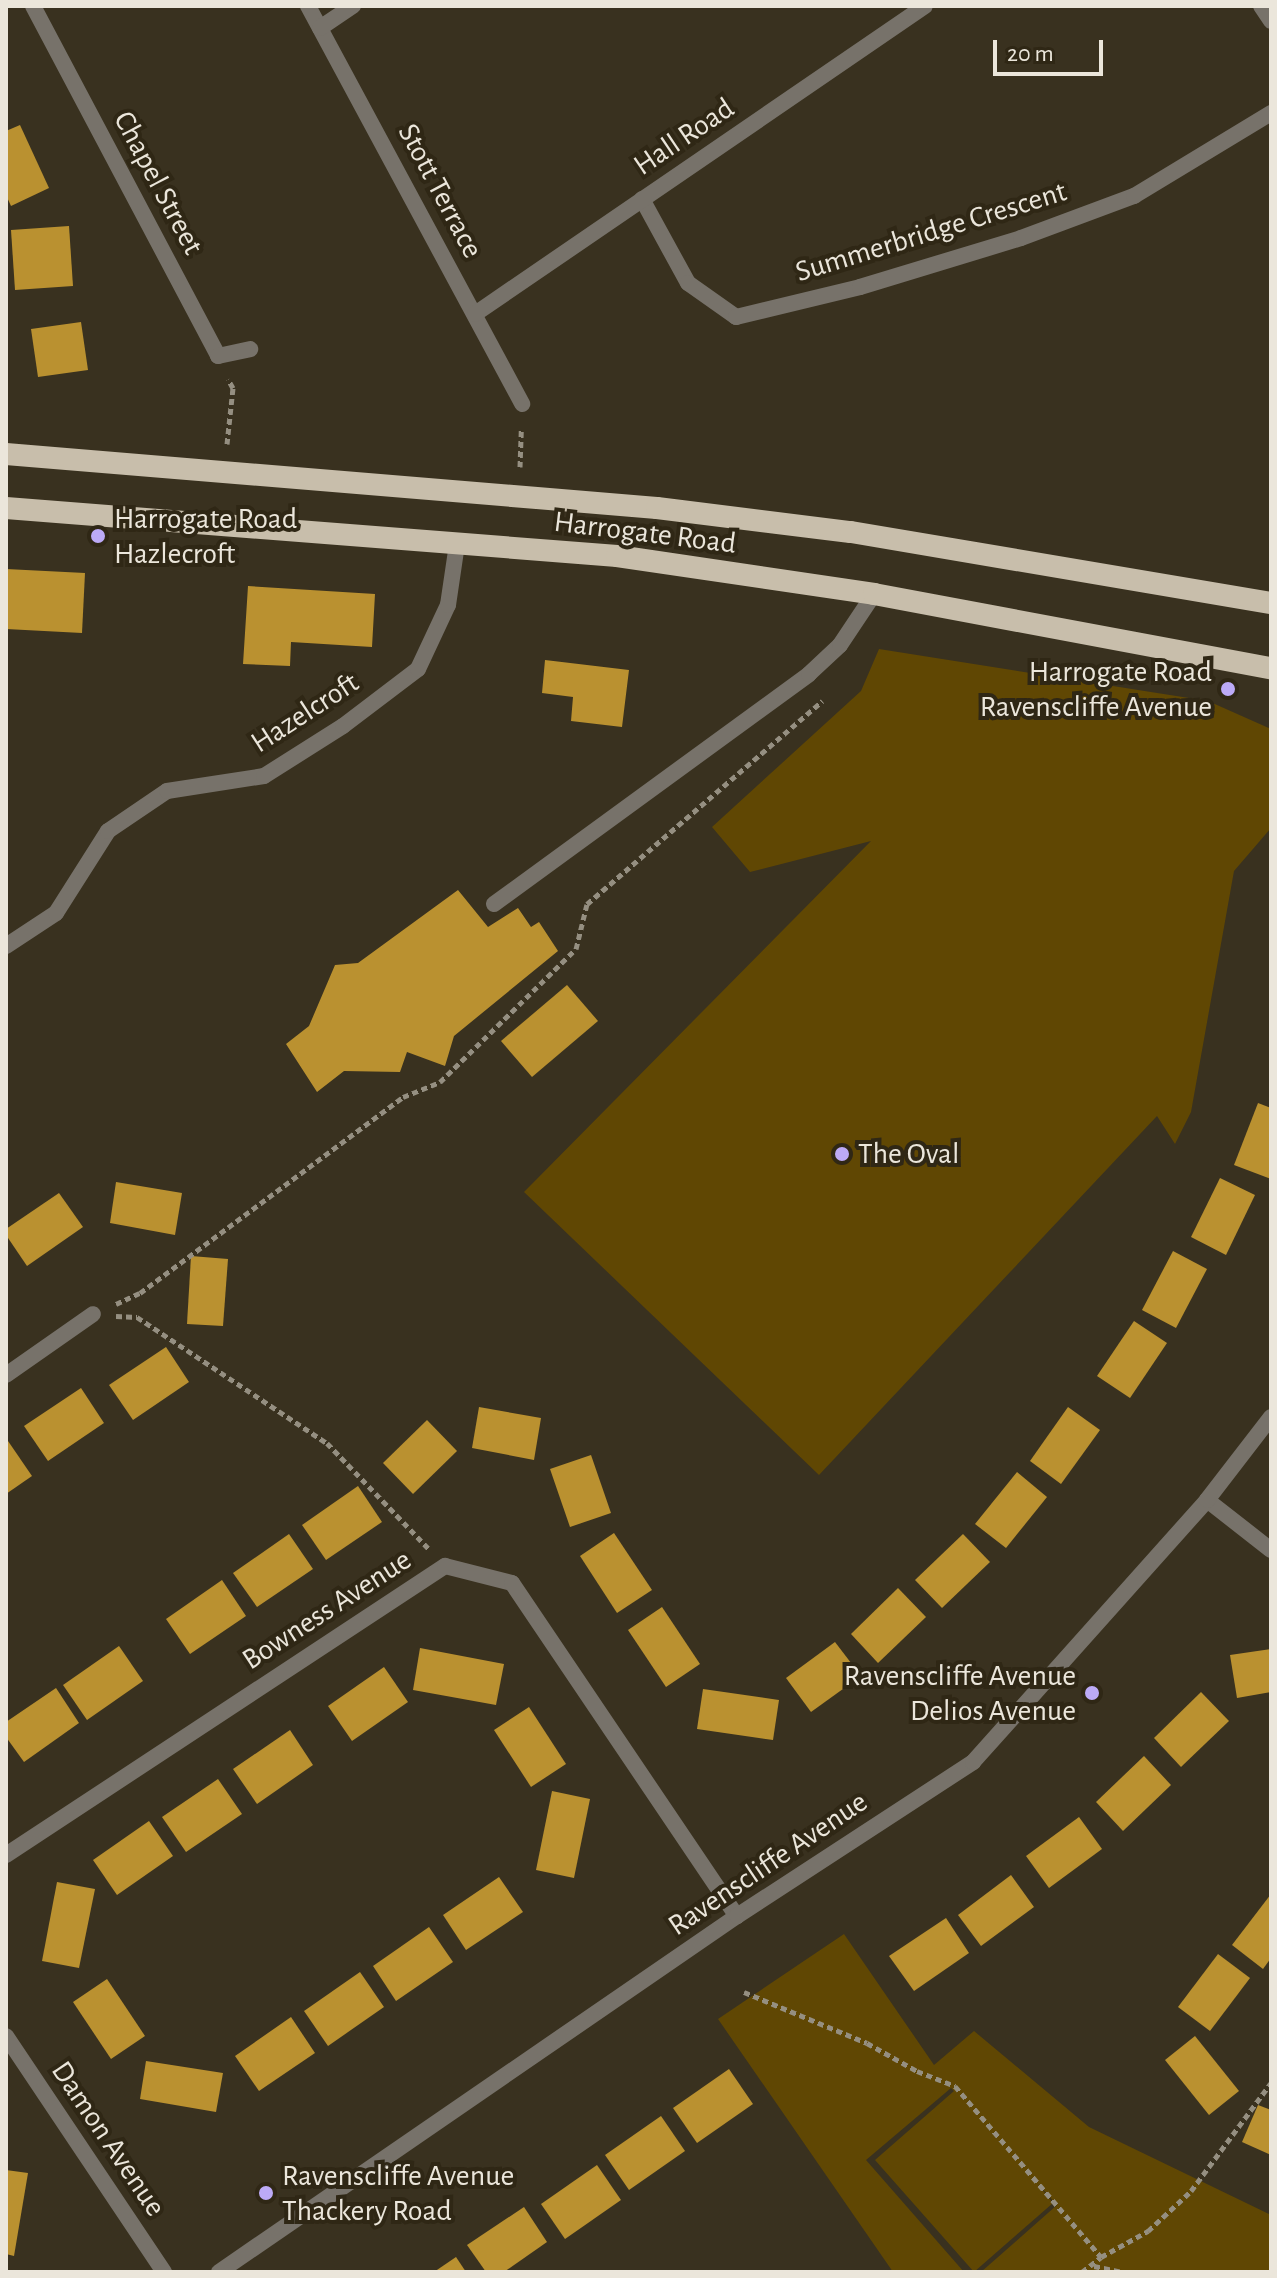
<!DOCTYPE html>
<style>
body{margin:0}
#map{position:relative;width:1277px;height:2278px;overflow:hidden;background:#39311f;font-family:"Alegreya Sans",sans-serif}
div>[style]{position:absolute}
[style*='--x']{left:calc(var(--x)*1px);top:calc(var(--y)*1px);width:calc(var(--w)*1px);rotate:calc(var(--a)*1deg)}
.green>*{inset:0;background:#604703}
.building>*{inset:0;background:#ba9130}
.path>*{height:5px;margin-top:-2.5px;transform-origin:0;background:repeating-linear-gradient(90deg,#958f81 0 6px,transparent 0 10px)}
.service>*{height:16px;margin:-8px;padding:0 8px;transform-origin:8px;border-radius:8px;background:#77726a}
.minor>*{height:16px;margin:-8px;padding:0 8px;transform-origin:8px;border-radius:8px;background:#77726a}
.trunk>*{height:22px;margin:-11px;padding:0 11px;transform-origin:11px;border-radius:11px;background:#c8beab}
.dots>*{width:22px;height:22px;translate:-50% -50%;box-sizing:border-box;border:4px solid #2f2715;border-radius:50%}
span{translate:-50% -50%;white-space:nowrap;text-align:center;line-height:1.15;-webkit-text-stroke:8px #2f2715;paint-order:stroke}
.street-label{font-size:30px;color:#ebe6db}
.poi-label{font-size:30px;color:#ebe6db}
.left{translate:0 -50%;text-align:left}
.right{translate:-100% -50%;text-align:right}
.frame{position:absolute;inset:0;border:8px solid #ebe6db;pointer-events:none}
.scale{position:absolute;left:993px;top:40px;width:110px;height:36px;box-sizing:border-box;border:4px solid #ebe6db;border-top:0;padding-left:10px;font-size:24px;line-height:28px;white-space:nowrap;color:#ebe6db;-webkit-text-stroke:6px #2f2715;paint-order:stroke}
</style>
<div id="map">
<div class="green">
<div style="clip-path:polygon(879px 649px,1208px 701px,1271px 729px,1271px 828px,1234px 871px,1191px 1112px,1175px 1144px,1157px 1116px,819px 1475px,524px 1192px,871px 841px,750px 872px,712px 827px,861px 691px)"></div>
<div style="clip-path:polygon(844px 1934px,934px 2065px,974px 2031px,1089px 2127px,1271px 2215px,1271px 2272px,981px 2272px,1057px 2205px,1036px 2182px,1053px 2203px,974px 2272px,875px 2160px,954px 2091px,951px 2088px,866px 2160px,964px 2272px,893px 2272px,718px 2019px)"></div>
</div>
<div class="building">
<div style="clip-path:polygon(20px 125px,49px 188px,11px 206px,6px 195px,6px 131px)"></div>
<div style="clip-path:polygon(69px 226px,73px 286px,15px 290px,11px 230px)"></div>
<div style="clip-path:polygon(81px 322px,88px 370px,38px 377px,31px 329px)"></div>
<div style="clip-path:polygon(6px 569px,85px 573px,82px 633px,6px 629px)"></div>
<div style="clip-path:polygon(248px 586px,375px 594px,372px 647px,291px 642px,290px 666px,243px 664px)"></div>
<div style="clip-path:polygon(545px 660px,629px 670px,622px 727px,571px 721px,573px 697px,542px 693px)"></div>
<div style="clip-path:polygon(458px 890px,488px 927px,518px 908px,531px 927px,539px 922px,558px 951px,454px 1036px,445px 1066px,407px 1052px,400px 1072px,344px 1071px,317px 1092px,286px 1044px,309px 1026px,335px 965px,358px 963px)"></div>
<div style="clip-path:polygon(567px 985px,598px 1021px,532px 1077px,501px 1041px)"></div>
<div style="clip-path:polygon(1258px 1103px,1271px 1108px,1271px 1179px,1234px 1165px)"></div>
<div style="clip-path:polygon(1220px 1178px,1255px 1195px,1226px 1255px,1191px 1237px)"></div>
<div style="clip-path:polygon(116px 1182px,182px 1193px,175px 1235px,110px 1223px)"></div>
<div style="clip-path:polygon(59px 1193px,83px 1227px,27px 1266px,6px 1235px,6px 1229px)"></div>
<div style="clip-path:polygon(1173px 1251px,1207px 1269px,1176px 1328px,1142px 1310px)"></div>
<div style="clip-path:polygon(191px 1256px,228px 1259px,223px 1326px,187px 1324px)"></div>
<div style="clip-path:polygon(1134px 1321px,1167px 1343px,1130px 1398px,1097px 1376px)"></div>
<div style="clip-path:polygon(166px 1347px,189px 1382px,133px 1420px,109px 1385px)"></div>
<div style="clip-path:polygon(81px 1388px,104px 1423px,48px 1461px,24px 1426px)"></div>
<div style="clip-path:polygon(479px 1407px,541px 1418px,534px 1460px,472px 1448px)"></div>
<div style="clip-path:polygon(1068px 1407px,1100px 1430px,1061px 1484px,1030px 1461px)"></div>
<div style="clip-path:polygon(427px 1420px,457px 1451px,413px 1494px,383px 1463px)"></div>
<div style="clip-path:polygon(8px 1441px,32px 1476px,6px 1494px,6px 1442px)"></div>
<div style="clip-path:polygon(591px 1455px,611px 1513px,570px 1527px,550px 1469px)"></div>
<div style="clip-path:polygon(1017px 1472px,1047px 1497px,1006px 1548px,975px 1524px)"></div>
<div style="clip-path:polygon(358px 1486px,382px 1522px,326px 1560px,302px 1525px)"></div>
<div style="clip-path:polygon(614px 1533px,652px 1590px,617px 1613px,580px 1556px)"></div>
<div style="clip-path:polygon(289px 1534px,313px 1569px,257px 1607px,233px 1573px)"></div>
<div style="clip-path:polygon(963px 1534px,990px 1562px,942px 1608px,915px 1580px)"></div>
<div style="clip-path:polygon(222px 1580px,246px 1616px,190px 1654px,166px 1619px)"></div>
<div style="clip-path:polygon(898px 1588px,926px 1617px,878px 1663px,851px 1634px)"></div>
<div style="clip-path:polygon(662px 1607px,700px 1664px,666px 1687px,628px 1630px)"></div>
<div style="clip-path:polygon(835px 1642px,861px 1676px,811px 1712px,786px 1678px)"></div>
<div style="clip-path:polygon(119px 1646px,143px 1681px,87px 1720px,63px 1685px)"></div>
<div style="clip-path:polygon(420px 1648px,504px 1664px,496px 1705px,413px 1690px)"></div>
<div style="clip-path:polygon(1271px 1649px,1271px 1692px,1237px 1698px,1230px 1655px)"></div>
<div style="clip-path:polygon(384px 1667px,408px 1702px,352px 1741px,328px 1706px)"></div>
<div style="clip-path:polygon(56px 1688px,79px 1723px,24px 1762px,6px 1737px,6px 1722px)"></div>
<div style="clip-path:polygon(703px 1689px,779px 1700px,773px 1740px,697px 1729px)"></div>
<div style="clip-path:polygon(1201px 1692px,1229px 1721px,1181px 1767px,1154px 1738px)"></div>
<div style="clip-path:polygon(529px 1707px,566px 1764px,531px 1787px,494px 1730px)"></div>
<div style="clip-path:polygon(290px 1730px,313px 1765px,257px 1804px,233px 1769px)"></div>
<div style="clip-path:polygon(1144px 1756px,1171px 1785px,1123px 1831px,1096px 1802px)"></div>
<div style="clip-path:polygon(218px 1779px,242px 1814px,186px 1852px,162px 1817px)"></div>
<div style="clip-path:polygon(552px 1791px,590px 1799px,574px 1878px,536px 1870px)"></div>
<div style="clip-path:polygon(1079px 1817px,1102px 1849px,1049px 1888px,1026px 1856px)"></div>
<div style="clip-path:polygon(149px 1821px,173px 1856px,117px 1895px,93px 1860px)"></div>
<div style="clip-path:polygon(1011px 1875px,1034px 1907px,981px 1946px,958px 1915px)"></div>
<div style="clip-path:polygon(499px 1877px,523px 1912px,466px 1950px,443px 1915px)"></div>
<div style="clip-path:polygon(57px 1882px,95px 1889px,79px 1968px,42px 1961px)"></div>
<div style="clip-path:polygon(1271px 1894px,1271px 1958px,1263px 1969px,1232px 1945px)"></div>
<div style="clip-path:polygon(946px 1918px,969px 1953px,914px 1991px,889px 1956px)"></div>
<div style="clip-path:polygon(429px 1927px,453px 1962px,396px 2001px,373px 1966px)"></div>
<div style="clip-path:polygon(1218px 1954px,1250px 1978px,1210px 2031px,1178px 2007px)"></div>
<div style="clip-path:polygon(360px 1972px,384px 2007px,328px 2046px,304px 2011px)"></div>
<div style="clip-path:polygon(107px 1979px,145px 2036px,111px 2059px,73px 2002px)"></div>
<div style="clip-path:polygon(291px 2017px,315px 2053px,259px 2091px,235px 2056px)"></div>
<div style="clip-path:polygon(1195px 2036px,1239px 2091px,1209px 2115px,1165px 2060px)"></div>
<div style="clip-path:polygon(146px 2061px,223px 2073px,216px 2112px,140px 2099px)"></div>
<div style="clip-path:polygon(729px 2069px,753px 2104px,697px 2143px,673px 2108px)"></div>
<div style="clip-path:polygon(1258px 2105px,1271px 2110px,1271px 2155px,1242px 2142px)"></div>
<div style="clip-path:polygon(661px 2116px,685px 2151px,629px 2190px,605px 2155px)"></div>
<div style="clip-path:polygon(597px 2165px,621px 2200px,565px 2239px,541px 2204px)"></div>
<div style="clip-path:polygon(6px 2170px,28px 2173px,14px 2256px,6px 2254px)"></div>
<div style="clip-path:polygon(524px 2207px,547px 2242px,504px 2272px,486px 2272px,467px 2245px)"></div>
<div style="clip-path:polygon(456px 2257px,466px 2272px,434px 2272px)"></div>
</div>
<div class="path">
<div style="--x:227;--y:444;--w:56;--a:-83.9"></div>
<div style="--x:233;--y:388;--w:10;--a:-119"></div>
<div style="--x:520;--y:467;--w:38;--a:-88"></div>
<div style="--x:116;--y:1304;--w:26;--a:-25"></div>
<div style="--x:140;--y:1293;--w:328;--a:-36.7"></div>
<div style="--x:403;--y:1097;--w:40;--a:-22"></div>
<div style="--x:440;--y:1082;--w:190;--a:-44.4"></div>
<div style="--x:576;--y:949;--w:46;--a:-76.3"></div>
<div style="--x:587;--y:904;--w:311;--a:-40.8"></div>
<div style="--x:116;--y:1316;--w:21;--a:3"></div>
<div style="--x:137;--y:1317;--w:228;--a:33.6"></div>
<div style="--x:327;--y:1443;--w:146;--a:46.1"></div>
<div style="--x:744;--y:1992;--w:133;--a:22.5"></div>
<div style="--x:867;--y:2043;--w:57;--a:29.2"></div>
<div style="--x:917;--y:2071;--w:41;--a:21.5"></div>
<div style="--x:955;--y:2086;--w:225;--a:49.5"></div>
<div style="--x:1094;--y:2266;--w:30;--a:12"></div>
<div style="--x:1082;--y:2272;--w:24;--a:-38"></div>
<div style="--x:1101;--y:2257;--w:54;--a:-29"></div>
<div style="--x:1148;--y:2231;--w:59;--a:-42.9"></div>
<div style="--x:1191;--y:2191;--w:134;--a:-53.5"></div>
</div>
<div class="service">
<div style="--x:1261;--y:6;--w:18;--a:56"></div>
<div style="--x:494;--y:904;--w:390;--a:-36.1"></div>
<div style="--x:809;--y:674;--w:42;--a:-43.1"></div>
<div style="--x:840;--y:645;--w:61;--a:-56.3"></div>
</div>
<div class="minor">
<div style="--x:33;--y:6;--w:396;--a:62.1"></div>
<div style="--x:218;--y:356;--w:33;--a:-12"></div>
<div style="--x:308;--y:6;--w:452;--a:61.7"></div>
<div style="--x:320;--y:28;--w:40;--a:-34"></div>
<div style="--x:642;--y:199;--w:96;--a:61.3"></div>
<div style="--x:688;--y:283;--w:59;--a:35.3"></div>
<div style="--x:736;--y:317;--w:128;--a:-13.6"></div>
<div style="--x:860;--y:287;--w:168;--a:-16.9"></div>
<div style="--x:1021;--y:238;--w:121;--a:-20.4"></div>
<div style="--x:1134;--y:196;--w:160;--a:-31.2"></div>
<div style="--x:475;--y:314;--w:545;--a:-34.39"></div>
<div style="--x:6;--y:946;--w:60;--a:-33.4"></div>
<div style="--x:56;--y:913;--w:97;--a:-57.6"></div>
<div style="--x:108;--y:831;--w:71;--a:-34.1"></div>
<div style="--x:167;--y:791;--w:98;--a:-8.8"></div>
<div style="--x:264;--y:776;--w:93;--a:-32.3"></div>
<div style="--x:343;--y:726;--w:94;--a:-37.2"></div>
<div style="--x:418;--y:669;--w:71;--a:-64.9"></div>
<div style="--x:448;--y:605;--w:62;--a:-81.6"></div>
<div style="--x:6;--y:1375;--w:106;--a:-35"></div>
<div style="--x:1207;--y:1500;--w:81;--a:38"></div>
<div style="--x:6;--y:1855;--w:526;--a:-33.36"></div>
<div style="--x:445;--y:1566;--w:69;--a:14.2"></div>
<div style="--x:512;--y:1583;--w:402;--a:56"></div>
<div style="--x:6;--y:2036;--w:284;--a:56.2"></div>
<div style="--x:219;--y:2272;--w:629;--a:-34.5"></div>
<div style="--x:737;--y:1916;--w:282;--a:-33.1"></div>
<div style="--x:973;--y:1762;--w:351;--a:-48.2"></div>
<div style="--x:1207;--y:1500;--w:105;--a:-52.4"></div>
</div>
<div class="trunk">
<div style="--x:6;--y:454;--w:653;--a:4.74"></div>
<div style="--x:657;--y:508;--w:195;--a:7.1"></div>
<div style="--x:851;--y:532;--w:426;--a:9.6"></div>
<div style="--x:6;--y:508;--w:613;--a:4.49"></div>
<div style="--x:617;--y:556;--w:260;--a:8.4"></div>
<div style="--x:874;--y:594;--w:404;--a:10.6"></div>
</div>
<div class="dots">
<div style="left:98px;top:536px;background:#bcaaf6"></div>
<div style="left:1228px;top:689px;background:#bcaaf6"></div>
<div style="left:842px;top:1154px;background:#bcaaf6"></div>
<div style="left:1092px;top:1693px;background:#bcaaf6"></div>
<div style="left:266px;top:2193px;background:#bcaaf6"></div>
</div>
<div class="street-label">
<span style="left:684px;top:137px;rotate:-34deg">Hall Road</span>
<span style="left:158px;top:183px;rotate:62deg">Chapel Street</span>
<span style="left:440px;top:191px;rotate:62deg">Stott Terrace</span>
<span style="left:931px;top:232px;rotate:-17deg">Summerbridge Crescent</span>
<span style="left:645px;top:533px;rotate:7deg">Harrogate Road</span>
<span style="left:305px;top:713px;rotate:-33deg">Hazelcroft</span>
<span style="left:327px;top:1610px;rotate:-33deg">Bowness Avenue</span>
<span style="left:768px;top:1864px;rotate:-34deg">Ravenscliffe Avenue</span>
<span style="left:108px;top:2139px;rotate:56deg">Damon Avenue</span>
</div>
<div class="poi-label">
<span class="left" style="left:114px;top:536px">Harrogate Road<br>Hazlecroft</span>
<span class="right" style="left:1212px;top:689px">Harrogate Road<br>Ravenscliffe Avenue</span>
<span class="left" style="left:858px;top:1154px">The Oval</span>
<span class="right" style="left:1076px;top:1693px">Ravenscliffe Avenue<br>Delios Avenue</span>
<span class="left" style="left:282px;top:2193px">Ravenscliffe Avenue<br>Thackery Road</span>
</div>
<div class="frame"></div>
<div class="scale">20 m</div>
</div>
